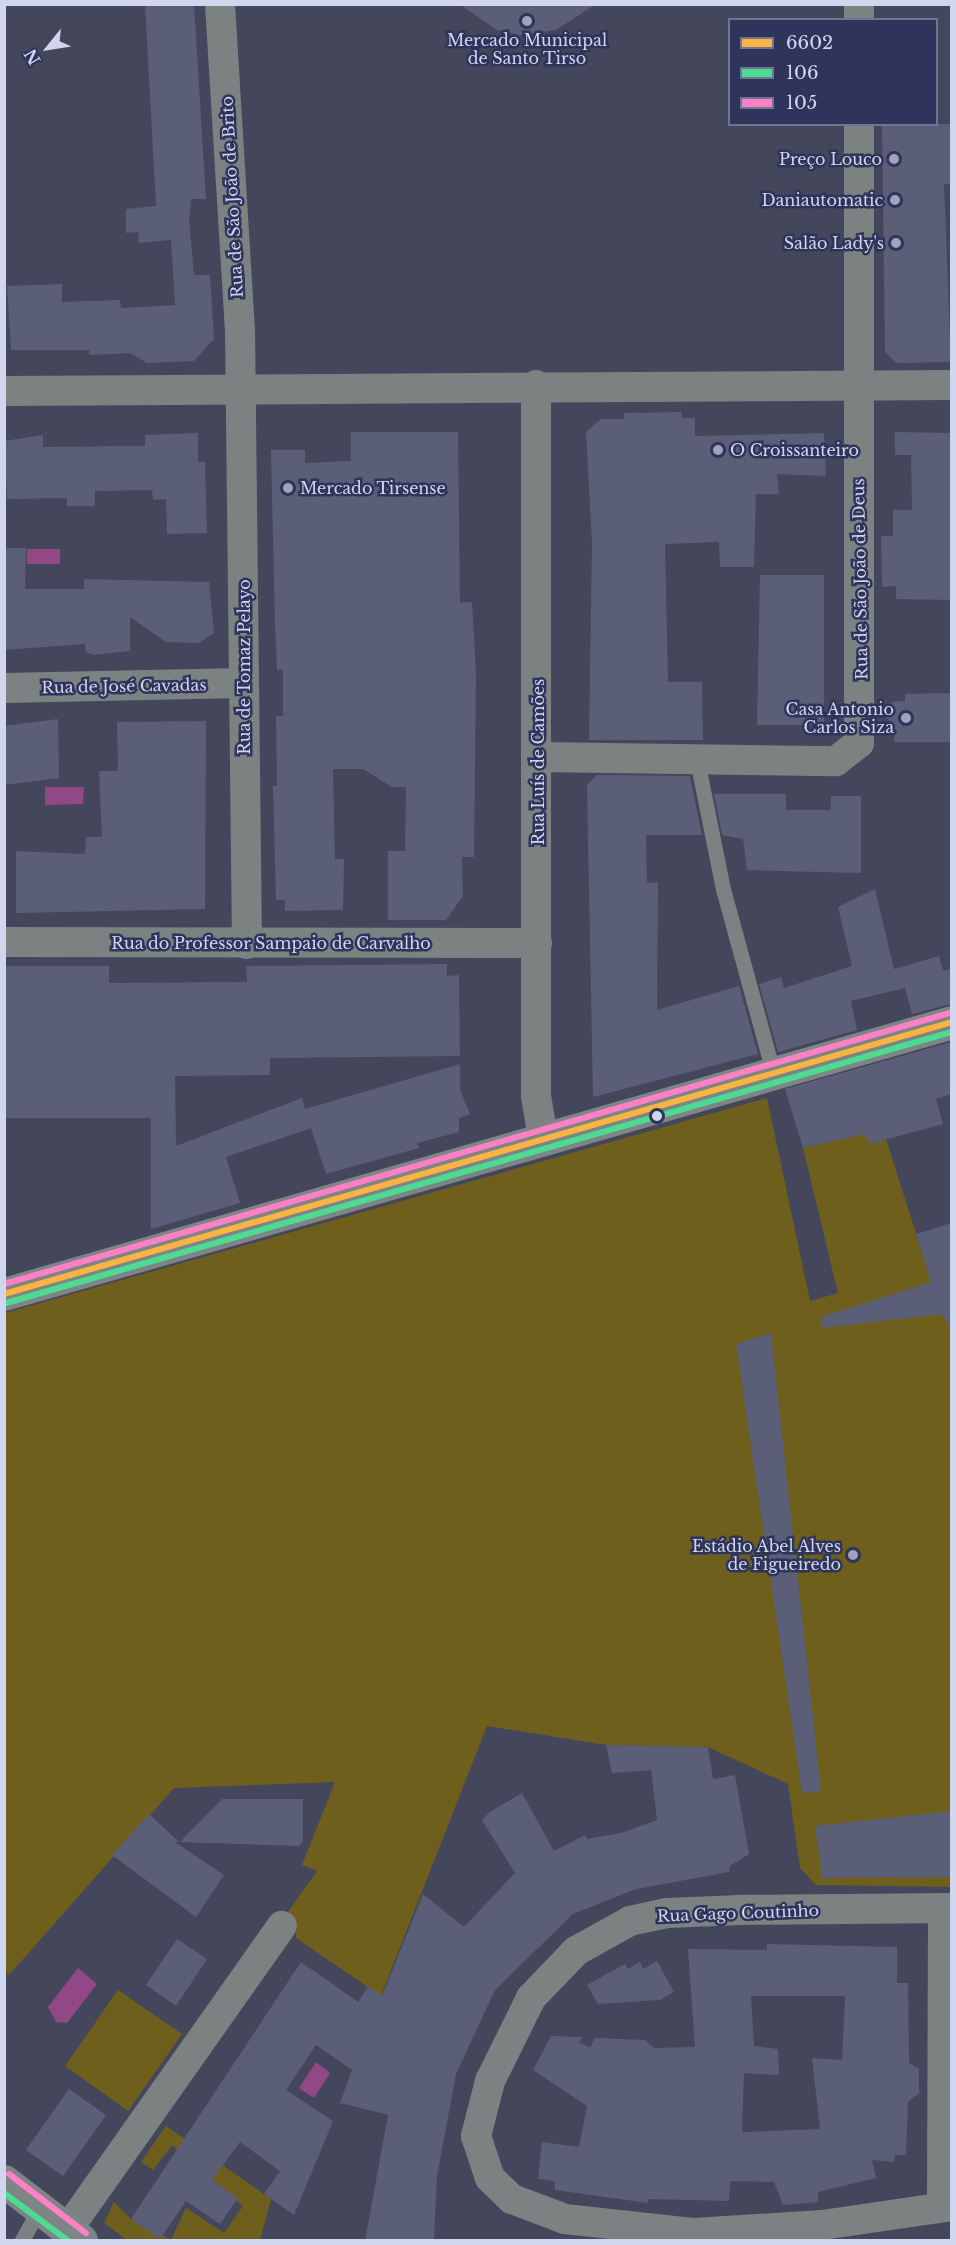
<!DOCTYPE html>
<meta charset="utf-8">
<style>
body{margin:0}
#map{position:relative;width:956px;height:2245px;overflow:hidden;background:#44475c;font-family:"Libre Baskerville",serif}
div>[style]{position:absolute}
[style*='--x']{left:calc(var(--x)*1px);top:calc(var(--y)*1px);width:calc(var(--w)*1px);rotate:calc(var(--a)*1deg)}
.green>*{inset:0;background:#6e5f1c}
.water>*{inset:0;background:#914885}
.building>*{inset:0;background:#5a5e77}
.lane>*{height:15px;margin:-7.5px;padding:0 7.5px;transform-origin:7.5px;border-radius:7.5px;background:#7b8281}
.street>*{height:30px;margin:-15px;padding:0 15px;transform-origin:15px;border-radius:15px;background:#7b8281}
.secondary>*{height:33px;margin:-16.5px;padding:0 16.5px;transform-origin:16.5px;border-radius:16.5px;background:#7e8586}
.bus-1>*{height:6px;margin:-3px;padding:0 3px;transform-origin:3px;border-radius:3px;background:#fbb342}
.bus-2>*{height:6px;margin:-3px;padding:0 3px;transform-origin:3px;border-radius:3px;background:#4ddb92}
.bus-3>*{height:6px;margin:-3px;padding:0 3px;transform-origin:3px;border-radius:3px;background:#ff80c5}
.dots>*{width:16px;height:16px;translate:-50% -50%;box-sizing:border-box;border:3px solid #2f345b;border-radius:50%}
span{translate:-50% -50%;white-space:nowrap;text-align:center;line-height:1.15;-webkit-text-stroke:5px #2f345b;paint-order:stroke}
.poi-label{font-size:16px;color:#d0d6ee}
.right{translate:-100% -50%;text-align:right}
.left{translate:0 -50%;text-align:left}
.street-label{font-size:16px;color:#d0d6ee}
.frame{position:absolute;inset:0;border:6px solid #d0d6ee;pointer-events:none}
.legend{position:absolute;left:728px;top:18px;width:210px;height:108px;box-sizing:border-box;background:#2f345b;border:2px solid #6f7596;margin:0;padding:8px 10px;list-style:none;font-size:18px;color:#d0d6ee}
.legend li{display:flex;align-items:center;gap:12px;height:30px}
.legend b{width:30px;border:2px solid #6f7596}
.north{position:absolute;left:18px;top:18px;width:60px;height:60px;-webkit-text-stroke:4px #2f345b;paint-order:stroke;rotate:240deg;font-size:16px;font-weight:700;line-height:24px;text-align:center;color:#d0d6ee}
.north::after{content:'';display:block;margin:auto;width:21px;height:27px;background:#d0d6ee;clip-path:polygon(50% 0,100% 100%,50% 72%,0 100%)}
</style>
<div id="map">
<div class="green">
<div style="clip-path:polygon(767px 1098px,810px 1301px,838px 1293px,803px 1148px,835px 1140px,857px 1108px,869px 1144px,886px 1139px,927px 1268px,951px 1261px,951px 1887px,816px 1885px,800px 1868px,788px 1784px,708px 1747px,606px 1745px,487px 1726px,381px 1996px,296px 1938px,296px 1924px,287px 1913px,317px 1871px,302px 1865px,335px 1782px,174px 1788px,9px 1975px,5px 1971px,5px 1313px)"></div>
<div style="clip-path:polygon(118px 1990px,182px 2034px,128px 2111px,65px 2066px)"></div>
<div style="clip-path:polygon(166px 2126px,271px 2199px,260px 2240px,171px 2240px,186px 2208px,224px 2233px,243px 2206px,204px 2174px,207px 2170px,172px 2145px,153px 2170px,141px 2162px)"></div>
<div style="clip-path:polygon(114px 2202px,131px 2219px,171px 2240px,127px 2240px,104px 2223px)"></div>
</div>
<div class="water">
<div style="clip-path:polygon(27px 549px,60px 549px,60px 564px,27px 564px)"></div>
<div style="clip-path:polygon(45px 787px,84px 787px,83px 804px,45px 805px)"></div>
<div style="clip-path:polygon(78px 1968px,97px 1984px,67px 2023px,56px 2022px,48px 2007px)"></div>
<div style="clip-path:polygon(316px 2062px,330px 2073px,314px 2098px,299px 2088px)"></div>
</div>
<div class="building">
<div style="clip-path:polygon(145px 4px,194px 4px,206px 199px,191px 199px,189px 220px,194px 275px,210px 275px,214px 339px,194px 361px,147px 363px,130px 353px,89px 355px,89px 350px,11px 350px,7px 286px,62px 284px,62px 302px,120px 300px,121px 308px,175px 305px,171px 240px,139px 243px,138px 232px,126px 233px,126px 209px,156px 206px)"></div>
<div style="clip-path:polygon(459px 4px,596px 4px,556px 30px,520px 35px,497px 30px)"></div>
<div style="clip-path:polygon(882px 124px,951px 124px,951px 184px,944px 184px,951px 362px,896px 363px,885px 352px)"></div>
<div style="clip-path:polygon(682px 412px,682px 418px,695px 418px,695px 436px,824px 433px,826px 476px,777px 474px,779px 494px,756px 494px,754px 567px,720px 567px,719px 542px,665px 544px,668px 682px,702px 682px,703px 740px,589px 740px,592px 543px,586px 432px,601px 419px,624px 419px,624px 413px)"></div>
<div style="clip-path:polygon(351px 432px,458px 432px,460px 603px,472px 602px,476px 671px,474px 857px,462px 857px,463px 896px,446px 920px,388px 920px,388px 851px,405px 851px,406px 787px,392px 787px,363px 769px,333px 769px,335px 859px,344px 859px,343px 910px,285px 911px,285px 900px,276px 900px,273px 786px,277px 786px,276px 716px,283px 716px,283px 670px,277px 670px,275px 626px,271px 450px,305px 450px,305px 463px,351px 461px)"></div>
<div style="clip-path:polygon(895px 432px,951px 433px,951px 600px,896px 599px,896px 586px,882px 587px,881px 536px,893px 536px,893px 510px,912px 510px,911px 455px,895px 455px)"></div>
<div style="clip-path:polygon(198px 433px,198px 462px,205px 462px,207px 533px,167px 534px,166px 499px,153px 500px,152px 490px,95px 491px,95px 506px,67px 506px,67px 498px,7px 499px,4px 441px,43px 435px,43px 447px,145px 446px,145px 435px)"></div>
<div style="clip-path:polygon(4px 548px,26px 548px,25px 589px,84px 589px,84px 579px,209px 582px,214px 633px,199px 643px,166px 642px,130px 617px,130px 651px,93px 655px,86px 652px,85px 644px,4px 650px)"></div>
<div style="clip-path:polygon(760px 575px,824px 575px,824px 725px,757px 725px)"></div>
<div style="clip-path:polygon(951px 693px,951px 742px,894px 742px,894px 724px,885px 717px,892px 702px,905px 701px,905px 694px)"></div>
<div style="clip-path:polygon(58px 719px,59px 778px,4px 785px,4px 726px)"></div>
<div style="clip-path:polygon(206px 721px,205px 909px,16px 913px,16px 851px,85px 854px,86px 837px,102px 837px,99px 771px,118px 771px,117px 722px)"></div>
<div style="clip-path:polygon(597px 775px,690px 776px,702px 835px,646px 835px,647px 883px,658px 882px,657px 1010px,739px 986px,758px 1054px,593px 1097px,587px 785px)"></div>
<div style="clip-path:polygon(714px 794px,786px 794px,786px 810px,831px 810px,831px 796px,861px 796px,861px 873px,747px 870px,743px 839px,722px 835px)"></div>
<div style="clip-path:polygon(875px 889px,894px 969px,939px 956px,943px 971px,951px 969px,951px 1004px,912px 1014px,905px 988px,851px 1001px,857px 1030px,778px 1052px,759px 984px,781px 977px,784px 988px,852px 966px,838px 907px)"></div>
<div style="clip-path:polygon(447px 964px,447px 976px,459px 975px,460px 1056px,270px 1058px,270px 1075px,175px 1076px,176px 1146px,302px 1098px,305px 1109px,460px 1064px,460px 1090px,470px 1114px,459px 1118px,459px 1132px,417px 1143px,419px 1148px,326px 1174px,311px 1128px,226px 1157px,240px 1203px,151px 1229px,151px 1118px,4px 1118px,4px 966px,109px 966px,109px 983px,247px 982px,246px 966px)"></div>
<div style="clip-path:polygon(951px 1042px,951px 1094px,936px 1099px,943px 1124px,869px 1144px,865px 1134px,803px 1148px,785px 1089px)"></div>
<div style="clip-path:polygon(951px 1223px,951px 1329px,942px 1314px,823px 1328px,821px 1317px,931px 1282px,916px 1234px)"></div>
<div style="clip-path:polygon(771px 1333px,821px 1791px,802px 1793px,736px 1344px)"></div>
<div style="clip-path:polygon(606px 1745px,708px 1747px,713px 1779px,735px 1775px,749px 1854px,730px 1866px,729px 1872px,636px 1889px,573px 1914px,495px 1990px,456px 2074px,437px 2176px,434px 2241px,365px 2241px,388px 2115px,340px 2103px,352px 2070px,316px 2045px,286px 2090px,333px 2121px,294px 2215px,264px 2194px,280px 2171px,240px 2142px,212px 2180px,238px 2198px,220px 2224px,186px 2201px,160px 2239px,131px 2219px,301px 1962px,358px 2002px,368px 1987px,382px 1996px,423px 1894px,464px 1927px,515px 1873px,482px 1820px,490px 1812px,522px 1793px,554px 1851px,585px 1835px,587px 1839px,621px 1833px,657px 1820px,651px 1770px,612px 1773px)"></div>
<div style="clip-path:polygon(222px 1799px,303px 1799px,303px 1841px,299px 1846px,180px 1842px)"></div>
<div style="clip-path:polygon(951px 1811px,951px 1877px,822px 1878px,815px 1826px)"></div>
<div style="clip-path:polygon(149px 1814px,179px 1842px,175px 1842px,224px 1875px,196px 1917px,112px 1855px)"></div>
<div style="clip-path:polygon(177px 1939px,207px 1959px,176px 2006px,146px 1985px)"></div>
<div style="clip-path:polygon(evenodd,767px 1944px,897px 1947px,897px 1983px,908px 1983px,909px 2063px,919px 2069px,919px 2093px,908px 2102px,906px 2155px,895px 2155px,894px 2162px,872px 2160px,876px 2178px,818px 2192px,818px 2202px,783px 2205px,774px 2182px,730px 2181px,729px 2201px,649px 2199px,648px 2203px,555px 2190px,555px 2181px,538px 2179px,542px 2142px,579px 2147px,587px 2106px,533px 2070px,551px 2036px,583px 2037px,579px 2042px,590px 2048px,595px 2038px,645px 2040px,654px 2048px,695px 2047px,688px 1949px,767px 1950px,767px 1944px,751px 1996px,845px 1996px,842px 2060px,812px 2058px,820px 2129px,742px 2132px,744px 2073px,779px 2075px,778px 2049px,754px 2046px,751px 1996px)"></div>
<div style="clip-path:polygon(657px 1961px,674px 1992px,660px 2000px,598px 2004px,587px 1985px,625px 1964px,628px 1969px,640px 1962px,643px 1969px)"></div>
<div style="clip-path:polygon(69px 2089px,106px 2115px,63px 2176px,26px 2150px)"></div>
</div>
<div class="lane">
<div style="--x:697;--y:760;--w:132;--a:78.6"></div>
<div style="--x:723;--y:889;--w:190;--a:74.7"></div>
<div style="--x:22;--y:2240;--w:37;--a:-61"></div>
</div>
<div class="street">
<div style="--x:220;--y:4;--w:325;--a:86.5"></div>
<div style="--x:240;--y:328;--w:616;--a:89.35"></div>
<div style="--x:859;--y:20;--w:16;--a:-90"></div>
<div style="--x:536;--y:385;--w:711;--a:90"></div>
<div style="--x:536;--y:1096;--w:43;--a:80.5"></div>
<div style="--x:4;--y:391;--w:948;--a:-0.36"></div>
<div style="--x:4;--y:688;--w:239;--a:-1.2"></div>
<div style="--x:538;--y:757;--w:298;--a:0.8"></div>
<div style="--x:836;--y:761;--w:29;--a:-38"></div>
<div style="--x:859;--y:743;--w:619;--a:-90"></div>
<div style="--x:4;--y:942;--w:533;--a:0.11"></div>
<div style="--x:952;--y:1908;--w:212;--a:179.5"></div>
<div style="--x:740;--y:1910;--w:73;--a:177.6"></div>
<div style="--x:667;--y:1913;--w:38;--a:168"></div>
<div style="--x:630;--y:1921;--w:62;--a:150.9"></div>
<div style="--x:576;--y:1951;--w:65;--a:133.8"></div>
<div style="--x:531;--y:1998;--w:93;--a:116.3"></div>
<div style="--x:490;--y:2081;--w:57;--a:104.3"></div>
<div style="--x:476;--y:2136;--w:44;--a:71.6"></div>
<div style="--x:490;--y:2178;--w:30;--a:44"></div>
<div style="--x:512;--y:2199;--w:57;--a:20.7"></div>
<div style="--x:565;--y:2219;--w:130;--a:6.2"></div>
<div style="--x:694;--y:2233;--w:128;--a:-3.6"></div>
<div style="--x:822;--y:2225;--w:131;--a:-8.3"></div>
<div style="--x:942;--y:2203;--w:295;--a:-89.8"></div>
<div style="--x:68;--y:2229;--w:371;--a:-54.8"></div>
</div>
<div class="secondary">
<div style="--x:4;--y:1294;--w:986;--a:-16.01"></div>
<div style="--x:4;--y:2181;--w:97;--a:37.5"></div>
</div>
<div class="bus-1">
<div style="--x:4;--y:1294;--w:986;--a:-16.01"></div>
</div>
<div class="bus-2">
<div style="--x:6;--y:1303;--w:984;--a:-15.99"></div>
<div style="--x:4;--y:2193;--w:79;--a:36.7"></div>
</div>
<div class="bus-3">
<div style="--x:4;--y:1284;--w:984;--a:-15.99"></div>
<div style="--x:9;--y:2174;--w:97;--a:37.5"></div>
</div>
<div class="dots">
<div style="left:527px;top:21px;background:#9fa4bb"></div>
<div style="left:894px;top:159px;background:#9fa4bb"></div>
<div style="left:895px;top:200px;background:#9fa4bb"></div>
<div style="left:896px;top:243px;background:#9fa4bb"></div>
<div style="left:718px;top:450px;background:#9fa4bb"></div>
<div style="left:288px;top:488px;background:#9fa4bb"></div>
<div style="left:906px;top:718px;background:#9fa4bb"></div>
<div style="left:657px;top:1116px;background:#d0d6ee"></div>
<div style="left:853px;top:1555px;background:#9fa4bb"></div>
</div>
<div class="poi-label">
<span style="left:527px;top:49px">Mercado Municipal<br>de Santo Tirso</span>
<span class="right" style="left:882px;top:159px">Preço Louco</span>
<span class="right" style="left:883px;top:200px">Daniautomatic</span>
<span class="right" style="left:884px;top:243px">Salão Lady's</span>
<span class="left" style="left:730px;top:450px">O Croissanteiro</span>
<span class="left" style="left:300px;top:488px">Mercado Tirsense</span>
<span class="right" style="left:894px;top:718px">Casa Antonio<br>Carlos Siza</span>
<span class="right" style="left:841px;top:1555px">Estádio Abel Alves<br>de Figueiredo</span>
</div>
<div class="street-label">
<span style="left:232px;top:197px;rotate:-93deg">Rua de São João de Brito</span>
<span style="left:860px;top:579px;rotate:-91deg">Rua de São João de Deus</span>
<span style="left:244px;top:667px;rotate:-90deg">Rua de Tomaz Pelayo</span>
<span style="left:124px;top:686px;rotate:-1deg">Rua de José Cavadas</span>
<span style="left:538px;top:762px;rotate:-90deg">Rua Luís de Camões</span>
<span style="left:271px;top:943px">Rua do Professor Sampaio de Carvalho</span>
<span style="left:738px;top:1913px;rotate:-2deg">Rua Gago Coutinho</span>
</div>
<div class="frame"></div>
<ul class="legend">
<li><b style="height:8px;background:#fbb342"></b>6602</li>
<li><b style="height:8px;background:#4ddb92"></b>106</li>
<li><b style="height:8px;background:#ff80c5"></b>105</li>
</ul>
<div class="north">N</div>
</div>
